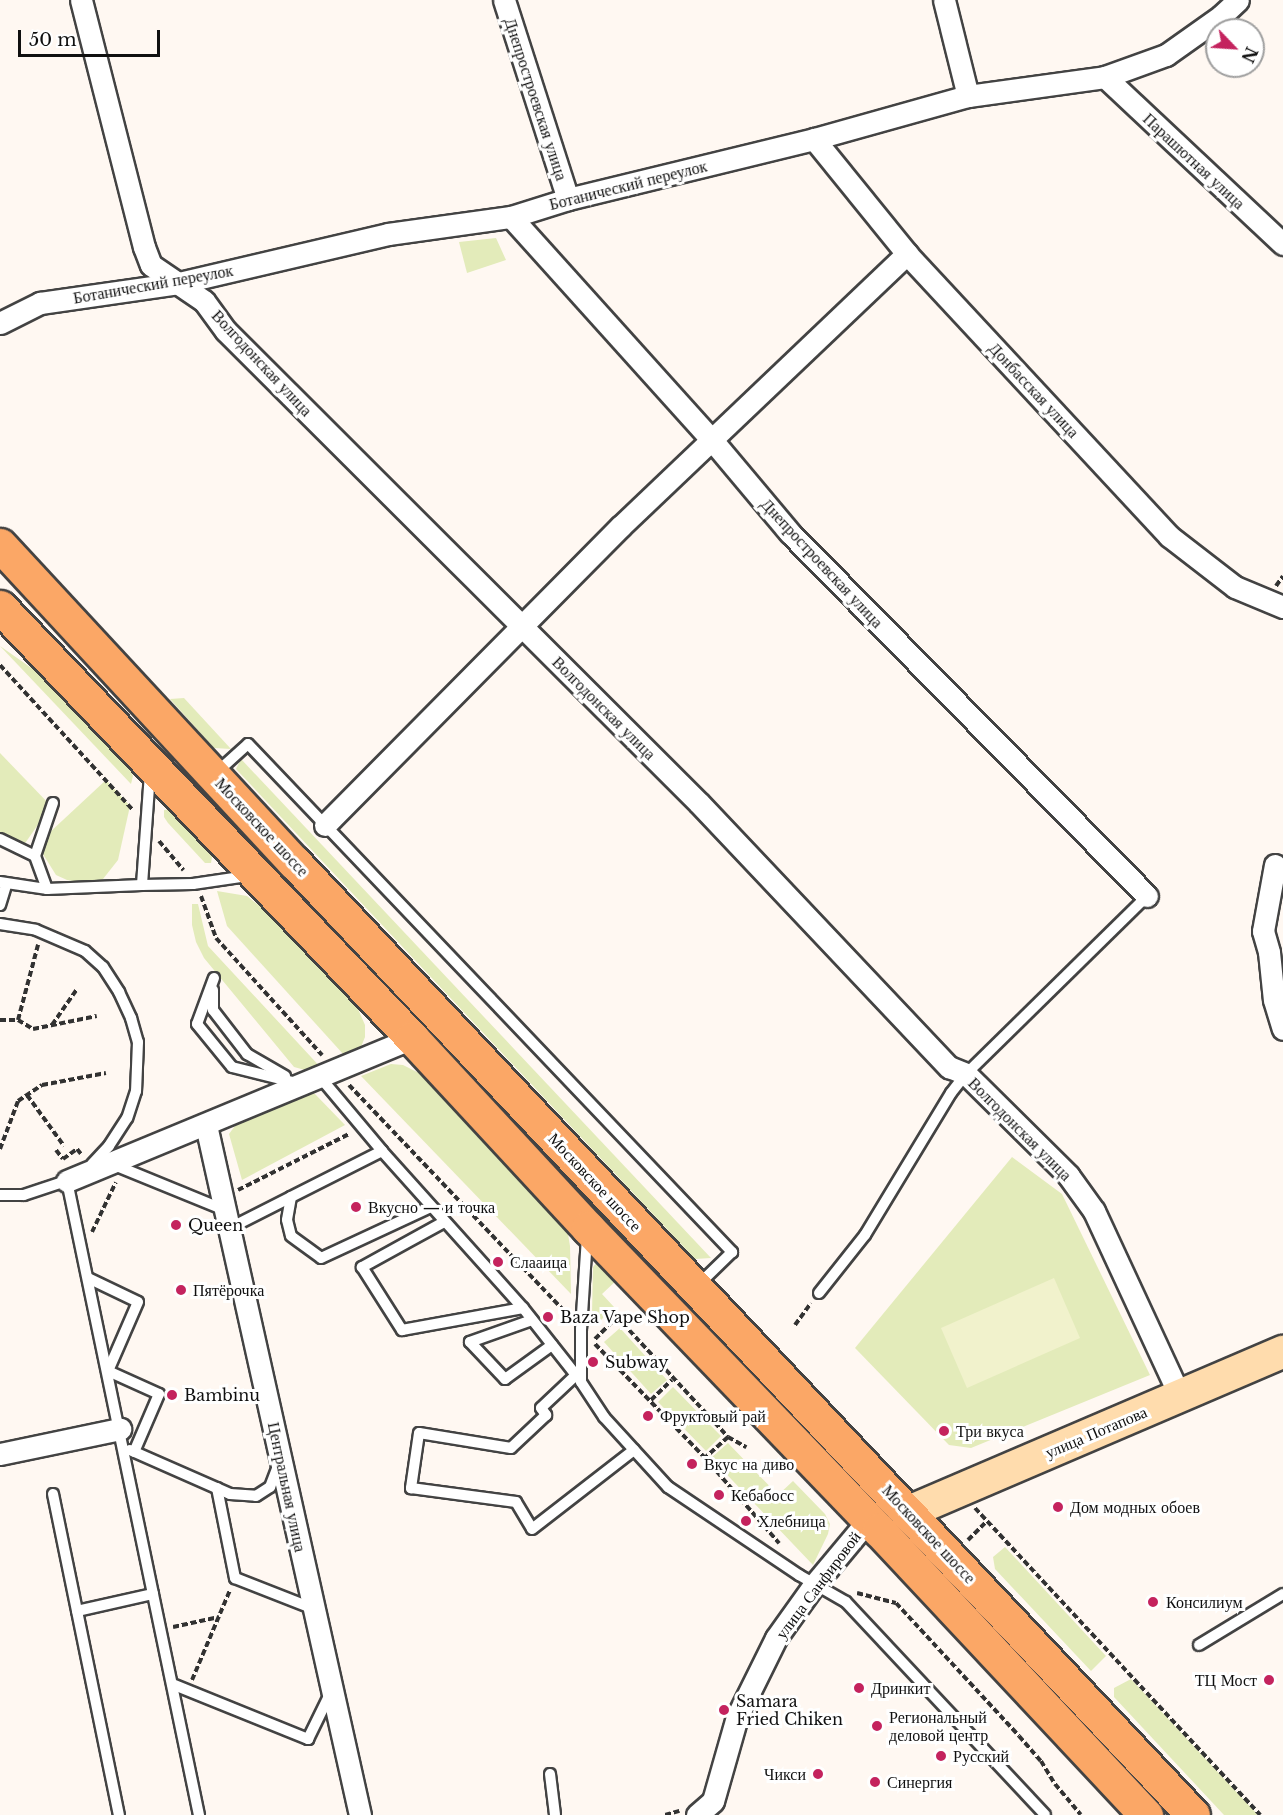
<!DOCTYPE html>
<meta charset="utf-8">
<style>
body{margin:0}
#map{position:relative;width:1283px;height:1815px;overflow:hidden;background:#fff8f2;font-family:"Libre Baskerville",serif}
div>[style]{position:absolute}
[style*='--x']{left:calc(var(--x)*1px);top:calc(var(--y)*1px);width:calc(var(--w)*1px);rotate:calc(var(--a)*1deg)}
.green>*{inset:0;background:#e3ebba}
.pitch>*{inset:0;background:#f1f2cc}
.path>*{height:4px;margin-top:-2px;transform-origin:0;background:repeating-linear-gradient(90deg,#323232 0 6px,transparent 0 9px)}
.roads{filter:drop-shadow(2px 0 #434343) drop-shadow(-2px 0 #434343) drop-shadow(0 2px #434343) drop-shadow(0 -2px #434343)}
.lane>*{height:10px;margin:-5px;padding:0 5px;transform-origin:5px;border-radius:5px;background:#fff}
.street>*{height:21px;margin:-10.5px;padding:0 10.5px;transform-origin:10.5px;border-radius:10.5px;background:#fff}
.secondary>*{height:32px;margin:-16px;padding:0 16px;transform-origin:16px;border-radius:16px;background:#ffdcad}
.primary>*{height:33px;margin:-16.5px;padding:0 16.5px;transform-origin:16.5px;border-radius:16.5px;background:#fba766}
.dots>*{width:16px;height:16px;translate:-50% -50%;box-sizing:border-box;border:3px solid #fff;border-radius:50%}
span{translate:-50% -50%;white-space:nowrap;text-align:center;line-height:1.15;-webkit-text-stroke:6px #fff;paint-order:stroke}
.street-label{font-size:16px;color:#101010}
.poi-label{font-size:16px;color:#101010}
.left{translate:0 -50%;text-align:left}
.right{translate:-100% -50%;text-align:right}
.north{position:absolute;left:1205px;top:18px;width:60px;height:60px;box-sizing:border-box;background:#fff;border:2px solid #9f9f9f;border-radius:50%;rotate:115deg;font-size:16px;font-weight:700;line-height:24px;text-align:center;color:#101010}
.north::after{content:'';display:block;margin:auto;width:21px;height:27px;background:#c4235e;clip-path:polygon(50% 0,100% 100%,50% 72%,0 100%)}
.scale{position:absolute;left:18px;top:30px;width:142px;height:27px;box-sizing:border-box;border:3px solid #101010;border-top:0;padding-left:8px;font-size:18px;line-height:21px;white-space:nowrap;color:#101010;-webkit-text-stroke:4px #fff;paint-order:stroke}
</style>
<div id="map">
<div class="green">
<div style="clip-path:polygon(496px 238px,506px 260px,467px 273px,459px 242px)"></div>
<div style="clip-path:polygon(0 646px,57px 686px,126px 759px,133px 776px,131px 784px)"></div>
<div style="clip-path:polygon(184px 698px,231px 749px,214px 748px,170px 699px)"></div>
<div style="clip-path:polygon(0 753px,51px 806px,21px 849px,0 840px)"></div>
<div style="clip-path:polygon(241px 759px,711px 1258px,695px 1259px,236px 769px)"></div>
<div style="clip-path:polygon(106px 780px,130px 806px,118px 860px,103px 879px,92px 884px,67px 880px,56px 875px,41px 851px,49px 833px)"></div>
<div style="clip-path:polygon(171px 809px,210px 850px,212px 857px,211px 863px,205px 863px,168px 823px,164px 817px,164px 810px)"></div>
<div style="clip-path:polygon(217px 891px,247px 896px,277px 920px,358px 1009px,365px 1025px,365px 1037px,361px 1047px,344px 1055px,227px 926px)"></div>
<div style="clip-path:polygon(192px 904px,198px 904px,208px 946px,324px 1071px,316px 1073px,294px 1067px,204px 958px,196px 942px,192px 925px)"></div>
<div style="clip-path:polygon(391px 1064px,403px 1065px,423px 1075px,562px 1222px,568px 1234px,570px 1246px,571px 1294px,361px 1076px)"></div>
<div style="clip-path:polygon(301px 1090px,315px 1094px,345px 1125px,242px 1180px,229px 1134px,243px 1115px)"></div>
<div style="clip-path:polygon(1012px 1157px,1062px 1194px,1150px 1375px,971px 1448px,949px 1445px,855px 1348px)"></div>
<div style="clip-path:polygon(597px 1262px,602px 1262px,618px 1279px,602px 1294px,614px 1307px,600px 1321px,592px 1313px,593px 1267px)"></div>
<div style="clip-path:polygon(620px 1328px,667px 1380px,651px 1394px,604px 1342px)"></div>
<div style="clip-path:polygon(673px 1387px,721px 1436px,706px 1451px,658px 1402px)"></div>
<div style="clip-path:polygon(728px 1443px,778px 1495px,793px 1481px,825px 1514px,830px 1524px,828px 1534px,813px 1565px,711px 1458px)"></div>
<div style="clip-path:polygon(1005px 1547px,1106px 1656px,1091px 1671px,995px 1569px,993px 1557px)"></div>
<div style="clip-path:polygon(1131px 1679px,1258px 1815px,1224px 1815px,1114px 1697px,1114px 1688px)"></div>
</div>
<div class="pitch">
<div style="clip-path:polygon(1054px 1278px,1080px 1338px,967px 1388px,941px 1328px)"></div>
</div>
<div class="path">
<div style="--x:1276;--y:586;--w:12;--a:-55"></div>
<div style="--x:0;--y:665;--w:197;--a:47.5"></div>
<div style="--x:159;--y:841;--w:38;--a:50"></div>
<div style="--x:201;--y:896;--w:45;--a:70.3"></div>
<div style="--x:216;--y:938;--w:158;--a:47.8"></div>
<div style="--x:0;--y:1020;--w:18;--a:0"></div>
<div style="--x:18;--y:1020;--w:17;--a:31"></div>
<div style="--x:33;--y:1029;--w:65;--a:-11.5"></div>
<div style="--x:18;--y:1020;--w:78;--a:-75.1"></div>
<div style="--x:52;--y:1025;--w:44;--a:-55.2"></div>
<div style="--x:349;--y:1085;--w:316;--a:46.4"></div>
<div style="--x:27;--y:1095;--w:63;--a:54"></div>
<div style="--x:0;--y:1149;--w:51;--a:-69.4"></div>
<div style="--x:18;--y:1101;--w:29;--a:-34"></div>
<div style="--x:42;--y:1085;--w:65;--a:-10.6"></div>
<div style="--x:56;--y:1150;--w:11;--a:52"></div>
<div style="--x:63;--y:1159;--w:17;--a:-36"></div>
<div style="--x:77;--y:1149;--w:6;--a:51"></div>
<div style="--x:238;--y:1190;--w:124;--a:-26.8"></div>
<div style="--x:92;--y:1232;--w:55;--a:-64.4"></div>
<div style="--x:795;--y:1325;--w:27;--a:-54"></div>
<div style="--x:595;--y:1339;--w:31;--a:-45"></div>
<div style="--x:617;--y:1317;--w:163;--a:47.2"></div>
<div style="--x:728;--y:1437;--w:31;--a:138"></div>
<div style="--x:595;--y:1344;--w:158;--a:46"></div>
<div style="--x:705;--y:1458;--w:113;--a:49"></div>
<div style="--x:651;--y:1400;--w:29;--a:-44"></div>
<div style="--x:728;--y:1437;--w:21;--a:29"></div>
<div style="--x:975;--y:1508;--w:419;--a:47.1"></div>
<div style="--x:968;--y:1540;--w:27;--a:-45"></div>
<div style="--x:857;--y:1593;--w:40;--a:14.4"></div>
<div style="--x:896;--y:1603;--w:181;--a:47.2"></div>
<div style="--x:1019;--y:1736;--w:33;--a:49"></div>
<div style="--x:1041;--y:1761;--w:27;--a:59"></div>
<div style="--x:1055;--y:1784;--w:40;--a:50"></div>
<div style="--x:173;--y:1627;--w:47;--a:-12.3"></div>
<div style="--x:192;--y:1680;--w:98;--a:-67.1"></div>
<div style="--x:665;--y:1815;--w:15;--a:-16"></div>
</div>
<div class="roads">
<div class="lane">
<div style="--x:150;--y:773;--w:112;--a:94.1"></div>
<div style="--x:142;--y:885;--w:51;--a:-1.1"></div>
<div style="--x:193;--y:884;--w:55;--a:-8.4"></div>
<div style="--x:216;--y:773;--w:43;--a:-42.2"></div>
<div style="--x:248;--y:744;--w:702;--a:46.39"></div>
<div style="--x:732;--y:1252;--w:49;--a:135.8"></div>
<div style="--x:53;--y:803;--w:56;--a:108.8"></div>
<div style="--x:35;--y:856;--w:35;--a:70"></div>
<div style="--x:47;--y:889;--w:95;--a:-2.4"></div>
<div style="--x:0;--y:839;--w:39;--a:26"></div>
<div style="--x:0;--y:882;--w:48;--a:8.5"></div>
<div style="--x:0;--y:905;--w:21;--a:-73"></div>
<div style="--x:0;--y:924;--w:36;--a:9"></div>
<div style="--x:36;--y:930;--w:53;--a:23.2"></div>
<div style="--x:85;--y:951;--w:24;--a:42"></div>
<div style="--x:103;--y:967;--w:30;--a:57"></div>
<div style="--x:119;--y:992;--w:29;--a:65"></div>
<div style="--x:131;--y:1018;--w:25;--a:74"></div>
<div style="--x:138;--y:1042;--w:49;--a:92.3"></div>
<div style="--x:136;--y:1091;--w:28;--a:108"></div>
<div style="--x:127;--y:1118;--w:33;--a:123"></div>
<div style="--x:109;--y:1146;--w:25;--a:133"></div>
<div style="--x:214;--y:978;--w:49;--a:110.3"></div>
<div style="--x:197;--y:1024;--w:55;--a:50.9"></div>
<div style="--x:232;--y:1067;--w:66;--a:14"></div>
<div style="--x:213;--y:990;--w:20;--a:90"></div>
<div style="--x:213;--y:1010;--w:56;--a:52.3"></div>
<div style="--x:247;--y:1054;--w:44;--a:30.1"></div>
<div style="--x:320;--y:1077;--w:97;--a:50"></div>
<div style="--x:382;--y:1151;--w:102;--a:153.2"></div>
<div style="--x:291;--y:1197;--w:23;--a:100"></div>
<div style="--x:287;--y:1220;--w:16;--a:76"></div>
<div style="--x:291;--y:1236;--w:37;--a:36"></div>
<div style="--x:321;--y:1258;--w:121;--a:-24.9"></div>
<div style="--x:382;--y:1151;--w:211;--a:48.1"></div>
<div style="--x:523;--y:1308;--w:90;--a:51.7"></div>
<div style="--x:112;--y:1164;--w:122;--a:22.2"></div>
<div style="--x:67;--y:1181;--w:648;--a:78.24"></div>
<div style="--x:0;--y:1195;--w:24;--a:0"></div>
<div style="--x:24;--y:1195;--w:47;--a:-18.4"></div>
<div style="--x:444;--y:1222;--w:94;--a:151.2"></div>
<div style="--x:362;--y:1267;--w:75;--a:57.6"></div>
<div style="--x:402;--y:1330;--w:123;--a:-10.3"></div>
<div style="--x:230;--y:1228;--w:68;--a:-26.9"></div>
<div style="--x:587;--y:1237;--w:92;--a:93.7"></div>
<div style="--x:581;--y:1329;--w:53;--a:90"></div>
<div style="--x:581;--y:1382;--w:42;--a:56.7"></div>
<div style="--x:604;--y:1417;--w:95;--a:47.6"></div>
<div style="--x:668;--y:1487;--w:158;--a:33.9"></div>
<div style="--x:799;--y:1575;--w:54;--a:29.9"></div>
<div style="--x:846;--y:1602;--w:291;--a:46.9"></div>
<div style="--x:88;--y:1278;--w:55;--a:25.6"></div>
<div style="--x:138;--y:1302;--w:75;--a:113.5"></div>
<div style="--x:108;--y:1371;--w:56;--a:24.3"></div>
<div style="--x:159;--y:1394;--w:63;--a:113.3"></div>
<div style="--x:819;--y:1293;--w:74;--a:-51.6"></div>
<div style="--x:865;--y:1235;--w:166;--a:-58.8"></div>
<div style="--x:951;--y:1093;--w:24;--a:-52"></div>
<div style="--x:966;--y:1074;--w:254;--a:-44.5"></div>
<div style="--x:532;--y:1320;--w:66;--a:160.5"></div>
<div style="--x:470;--y:1342;--w:51;--a:46.6"></div>
<div style="--x:505;--y:1379;--w:58;--a:-35.9"></div>
<div style="--x:576;--y:1375;--w:48;--a:136.7"></div>
<div style="--x:541;--y:1408;--w:9;--a:54"></div>
<div style="--x:546;--y:1415;--w:48;--a:136.7"></div>
<div style="--x:511;--y:1448;--w:93;--a:-170.7"></div>
<div style="--x:419;--y:1433;--w:56;--a:98.3"></div>
<div style="--x:411;--y:1488;--w:106;--a:7.6"></div>
<div style="--x:516;--y:1502;--w:31;--a:59"></div>
<div style="--x:532;--y:1529;--w:129;--a:-37.8"></div>
<div style="--x:130;--y:1450;--w:109;--a:23.7"></div>
<div style="--x:230;--y:1494;--w:26;--a:4"></div>
<div style="--x:256;--y:1496;--w:17;--a:-33"></div>
<div style="--x:270;--y:1487;--w:25;--a:-69"></div>
<div style="--x:217;--y:1488;--w:92;--a:78.7"></div>
<div style="--x:235;--y:1578;--w:85;--a:21.4"></div>
<div style="--x:53;--y:1494;--w:328;--a:78.4"></div>
<div style="--x:77;--y:1611;--w:78;--a:-12.6"></div>
<div style="--x:1199;--y:1645;--w:98;--a:-31.3"></div>
<div style="--x:172;--y:1684;--w:147;--a:22"></div>
<div style="--x:308;--y:1739;--w:52;--a:-63.9"></div>
<div style="--x:550;--y:1774;--w:41;--a:83"></div>
</div>
<div class="street">
<div style="--x:81;--y:0;--w:255;--a:75.7"></div>
<div style="--x:144;--y:247;--w:19;--a:69"></div>
<div style="--x:151;--y:265;--w:64;--a:34.2"></div>
<div style="--x:204;--y:301;--w:37;--a:54"></div>
<div style="--x:226;--y:331;--w:668;--a:44.94"></div>
<div style="--x:699;--y:803;--w:364;--a:46.6"></div>
<div style="--x:949;--y:1067;--w:18;--a:22"></div>
<div style="--x:966;--y:1074;--w:144;--a:44.7"></div>
<div style="--x:1068;--y:1175;--w:44;--a:54.2"></div>
<div style="--x:1094;--y:1211;--w:204;--a:65.1"></div>
<div style="--x:504;--y:0;--w:209;--a:72.2"></div>
<div style="--x:944;--y:0;--w:99;--a:76"></div>
<div style="--x:1105;--y:77;--w:244;--a:43.2"></div>
<div style="--x:814;--y:139;--w:148;--a:51"></div>
<div style="--x:907;--y:254;--w:385;--a:47.1"></div>
<div style="--x:1169;--y:536;--w:83;--a:37.7"></div>
<div style="--x:1235;--y:587;--w:52;--a:22.6"></div>
<div style="--x:511;--y:217;--w:300;--a:48"></div>
<div style="--x:712;--y:440;--w:121;--a:50"></div>
<div style="--x:790;--y:533;--w:509;--a:45.48"></div>
<div style="--x:0;--y:323;--w:45;--a:-26.6"></div>
<div style="--x:40;--y:303;--w:140;--a:-8.2"></div>
<div style="--x:179;--y:283;--w:215;--a:-13.2"></div>
<div style="--x:388;--y:234;--w:124;--a:-7.9"></div>
<div style="--x:511;--y:217;--w:60;--a:-17.5"></div>
<div style="--x:568;--y:199;--w:253;--a:-13.7"></div>
<div style="--x:814;--y:139;--w:160;--a:-15.6"></div>
<div style="--x:968;--y:96;--w:138;--a:-7.9"></div>
<div style="--x:1105;--y:77;--w:65;--a:-19.8"></div>
<div style="--x:1166;--y:55;--w:67;--a:-35.3"></div>
<div style="--x:1221;--y:16;--w:23;--a:-43"></div>
<div style="--x:325;--y:825;--w:421;--a:-45.3"></div>
<div style="--x:621;--y:526;--w:395;--a:-43.6"></div>
<div style="--x:1275;--y:865;--w:67;--a:100.3"></div>
<div style="--x:1263;--y:931;--w:22;--a:74"></div>
<div style="--x:1269;--y:952;--w:48;--a:84.1"></div>
<div style="--x:1274;--y:1000;--w:30;--a:73"></div>
<div style="--x:206;--y:1125;--w:707;--a:77.42"></div>
<div style="--x:67;--y:1181;--w:373;--a:-22.5"></div>
<div style="--x:0;--y:1454;--w:123;--a:-11.8"></div>
<div style="--x:697;--y:1815;--w:21;--a:-41"></div>
<div style="--x:713;--y:1801;--w:87;--a:-74.1"></div>
<div style="--x:737;--y:1717;--w:88;--a:-63.7"></div>
<div style="--x:776;--y:1638;--w:65;--a:-54.4"></div>
<div style="--x:814;--y:1585;--w:86;--a:-50.2"></div>
</div>
<div class="secondary">
<div style="--x:909;--y:1512;--w:407;--a:-23.2"></div>
</div>
<div class="primary">
<div style="--x:0;--y:545;--w:432;--a:47.2"></div>
<div style="--x:294;--y:862;--w:1310;--a:46.67"></div>
<div style="--x:0;--y:607;--w:596;--a:46.29"></div>
<div style="--x:412;--y:1038;--w:259;--a:47.2"></div>
<div style="--x:588;--y:1228;--w:419;--a:46.1"></div>
<div style="--x:879;--y:1530;--w:391;--a:46.9"></div>
</div>
</div>
<div class="dots">
<div style="left:356px;top:1207px;background:#c4235e"></div>
<div style="left:176px;top:1225px;background:#c4235e"></div>
<div style="left:498px;top:1262px;background:#c4235e"></div>
<div style="left:181px;top:1290px;background:#c4235e"></div>
<div style="left:548px;top:1317px;background:#c4235e"></div>
<div style="left:593px;top:1362px;background:#c4235e"></div>
<div style="left:172px;top:1395px;background:#c4235e"></div>
<div style="left:648px;top:1416px;background:#c4235e"></div>
<div style="left:944px;top:1431px;background:#c4235e"></div>
<div style="left:692px;top:1464px;background:#c4235e"></div>
<div style="left:719px;top:1495px;background:#c4235e"></div>
<div style="left:1058px;top:1507px;background:#c4235e"></div>
<div style="left:746px;top:1521px;background:#c4235e"></div>
<div style="left:1153px;top:1602px;background:#c4235e"></div>
<div style="left:1269px;top:1680px;background:#c4235e"></div>
<div style="left:859px;top:1688px;background:#c4235e"></div>
<div style="left:724px;top:1710px;background:#c4235e"></div>
<div style="left:877px;top:1726px;background:#c4235e"></div>
<div style="left:941px;top:1756px;background:#c4235e"></div>
<div style="left:818px;top:1774px;background:#c4235e"></div>
<div style="left:875px;top:1782px;background:#c4235e"></div>
</div>
<div class="street-label">
<span style="left:536px;top:99px;rotate:72deg">Днепростроевская улица</span>
<span style="left:1194px;top:161px;rotate:43deg">Парашютная улица</span>
<span style="left:628px;top:185px;rotate:-14deg">Ботанический переулок</span>
<span style="left:153px;top:284px;rotate:-10deg">Ботанический переулок</span>
<span style="left:262px;top:363px;rotate:47deg">Волгодонская улица</span>
<span style="left:1034px;top:390px;rotate:47deg">Донбасская улица</span>
<span style="left:822px;top:563px;rotate:47deg">Днепростроевская улица</span>
<span style="left:604px;top:708px;rotate:45deg">Волгодонская улица</span>
<span style="left:262px;top:827px;rotate:47deg">Московское шоссе</span>
<span style="left:1020px;top:1129px;rotate:45deg">Волгодонская улица</span>
<span style="left:595px;top:1182px;rotate:47deg">Московское шоссе</span>
<span style="left:1096px;top:1432px;rotate:-23deg">улица Потапова</span>
<span style="left:287px;top:1487px;rotate:78deg">Центральная улица</span>
<span style="left:929px;top:1534px;rotate:47deg">Московское шоссе</span>
<span style="left:818px;top:1585px;rotate:-53deg">улица Санфировой</span>
</div>
<div class="poi-label">
<span class="left" style="left:368px;top:1207px">Вкусно — и точка</span>
<span class="left" style="left:188px;top:1225px">Queen</span>
<span class="left" style="left:510px;top:1262px">Слааица</span>
<span class="left" style="left:193px;top:1290px">Пятёрочка</span>
<span class="left" style="left:560px;top:1317px">Baza Vape Shop</span>
<span class="left" style="left:605px;top:1362px">Subway</span>
<span class="left" style="left:184px;top:1395px">Bambinu</span>
<span class="left" style="left:660px;top:1416px">Фруктовый рай</span>
<span class="left" style="left:956px;top:1431px">Три вкуса</span>
<span class="left" style="left:704px;top:1464px">Вкус на диво</span>
<span class="left" style="left:731px;top:1495px">Кебабосс</span>
<span class="left" style="left:1070px;top:1507px">Дом модных обоев</span>
<span class="left" style="left:758px;top:1521px">Хлебница</span>
<span class="left" style="left:1166px;top:1602px">Консилиум</span>
<span class="right" style="left:1257px;top:1680px">ТЦ Мост</span>
<span class="left" style="left:871px;top:1688px">Дринкит</span>
<span class="left" style="left:736px;top:1710px">Samara<br>Fried Chiken</span>
<span class="left" style="left:889px;top:1726px">Региональный<br>деловой центр</span>
<span class="left" style="left:953px;top:1756px">Русский</span>
<span class="right" style="left:806px;top:1774px">Чикси</span>
<span class="left" style="left:887px;top:1782px">Синергия</span>
</div>
<div class="north">N</div>
<div class="scale">50 m</div>
</div>
